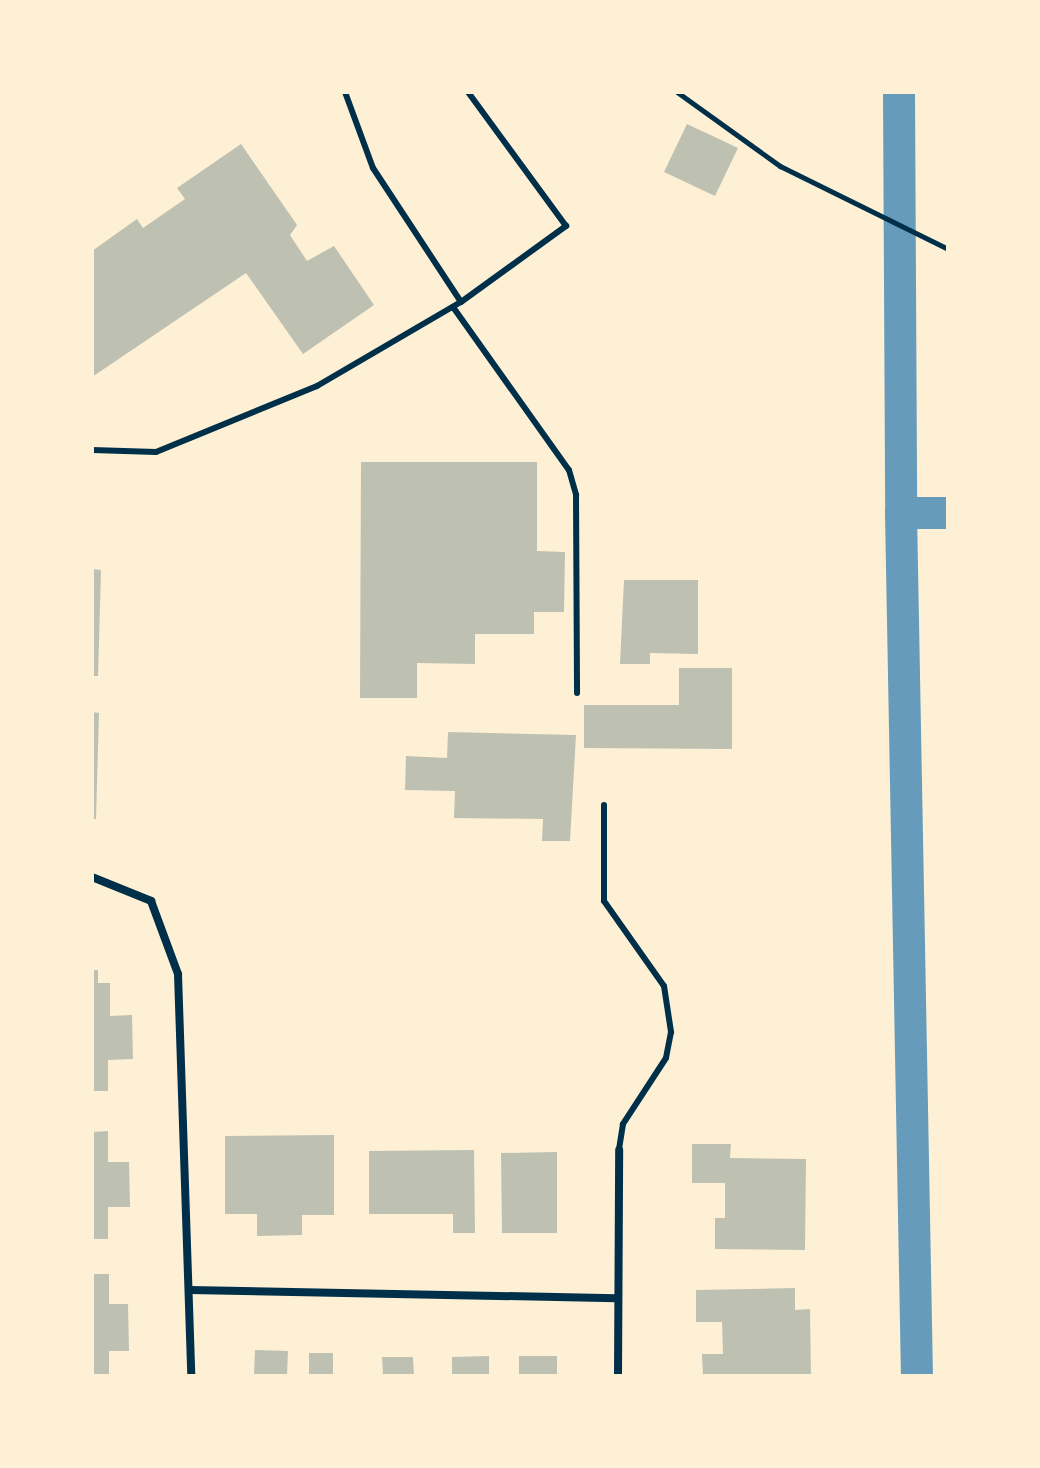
<!DOCTYPE html>
<style>
body{margin:0}
#map{position:relative;width:1040px;height:1468px;overflow:hidden;background:#fdf0d5;font-family:"Roboto Serif",serif}
div>[style]{position:absolute}
[style*='--x']{left:calc(var(--x)*1px);top:calc(var(--y)*1px);width:calc(var(--w)*1px);rotate:calc(var(--a)*1deg)}
.canal>*{height:32px;margin:-16px;padding:0 16px;transform-origin:16px;border-radius:16px;background:#669bbc}
.building>*{inset:0;background:#bec0b2}
.path>*{height:5px;margin:-2.5px;padding:0 2.5px;transform-origin:2.5px;border-radius:2.5px;background:#003049}
.service>*{height:6px;margin:-3px;padding:0 3px;transform-origin:3px;border-radius:3px;background:#003049}
.minor>*{height:8px;margin:-4px;padding:0 4px;transform-origin:4px;border-radius:4px;background:#003049}
span{translate:-50% -50%;white-space:nowrap;text-align:center;line-height:1.15;-webkit-text-stroke:8px #fdf0d5;paint-order:stroke}
.frame{position:absolute;inset:0;border:94px solid #fdf0d5;pointer-events:none}
</style>
<div id="map">
<div class="canal">
<div style="--x:899;--y:92;--w:421;--a:89.7"></div>
<div style="--x:901;--y:513;--w:863;--a:88.94"></div>
<div style="--x:901;--y:513;--w:47;--a:0"></div>
</div>
<div class="building">
<div style="clip-path:polygon(687px 124px,738px 148px,715px 196px,664px 172px)"></div>
<div style="clip-path:polygon(241px 144px,297px 225px,290px 235px,307px 261px,334px 246px,374px 305px,303px 354px,246px 273px,92px 377px,92px 251px,137px 219px,143px 228px,185px 199px,177px 188px)"></div>
<div style="clip-path:polygon(361px 462px,537px 462px,537px 551px,565px 552px,564px 612px,534px 612px,534px 634px,475px 634px,475px 664px,417px 663px,417px 698px,360px 698px)"></div>
<div style="clip-path:polygon(92px 569px,101px 570px,98px 676px,92px 676px)"></div>
<div style="clip-path:polygon(624px 580px,698px 580px,698px 654px,650px 653px,650px 664px,620px 664px)"></div>
<div style="clip-path:polygon(679px 668px,732px 668px,732px 749px,584px 748px,584px 705px,679px 705px)"></div>
<div style="clip-path:polygon(92px 712px,99px 713px,96px 819px,92px 819px)"></div>
<div style="clip-path:polygon(448px 732px,576px 735px,570px 841px,542px 841px,543px 819px,454px 818px,455px 791px,405px 790px,406px 756px,447px 758px)"></div>
<div style="clip-path:polygon(92px 970px,98px 970px,98px 983px,110px 983px,110px 1016px,132px 1015px,133px 1059px,108px 1060px,108px 1091px,92px 1091px)"></div>
<div style="clip-path:polygon(108px 1131px,108px 1162px,129px 1162px,130px 1207px,108px 1207px,108px 1239px,92px 1239px,92px 1132px)"></div>
<div style="clip-path:polygon(334px 1135px,334px 1215px,302px 1215px,302px 1235px,257px 1236px,257px 1214px,225px 1214px,225px 1136px)"></div>
<div style="clip-path:polygon(692px 1144px,731px 1144px,730px 1158px,806px 1159px,805px 1250px,715px 1249px,715px 1218px,725px 1218px,725px 1183px,692px 1183px)"></div>
<div style="clip-path:polygon(474px 1150px,475px 1233px,453px 1233px,453px 1214px,369px 1214px,369px 1151px)"></div>
<div style="clip-path:polygon(557px 1152px,557px 1233px,502px 1233px,501px 1153px)"></div>
<div style="clip-path:polygon(92px 1274px,109px 1274px,109px 1304px,128px 1304px,129px 1351px,109px 1351px,109px 1376px,92px 1376px)"></div>
<div style="clip-path:polygon(795px 1288px,795px 1310px,810px 1309px,811px 1376px,703px 1376px,702px 1354px,723px 1354px,722px 1322px,696px 1322px,696px 1290px)"></div>
<div style="clip-path:polygon(255px 1350px,288px 1351px,287px 1376px,254px 1376px)"></div>
<div style="clip-path:polygon(309px 1353px,333px 1353px,333px 1376px,309px 1376px)"></div>
<div style="clip-path:polygon(489px 1356px,489px 1376px,452px 1376px,452px 1357px)"></div>
<div style="clip-path:polygon(519px 1356px,557px 1356px,557px 1376px,519px 1376px)"></div>
<div style="clip-path:polygon(382px 1357px,413px 1357px,414px 1376px,377px 1376px,383px 1373px)"></div>
</div>
<div class="path">
<div style="--x:677;--y:92;--w:127;--a:35.7"></div>
<div style="--x:780;--y:166;--w:187;--a:26.3"></div>
</div>
<div class="service">
<div style="--x:345;--y:92;--w:81;--a:69.8"></div>
<div style="--x:373;--y:168;--w:160;--a:56.7"></div>
<div style="--x:461;--y:302;--w:130;--a:-35.9"></div>
<div style="--x:566;--y:226;--w:166;--a:-126.2"></div>
<div style="--x:453;--y:307;--w:200;--a:54.6"></div>
<div style="--x:569;--y:470;--w:26;--a:74"></div>
<div style="--x:576;--y:495;--w:198;--a:89.7"></div>
<div style="--x:92;--y:450;--w:64;--a:1.8"></div>
<div style="--x:156;--y:452;--w:174;--a:-22.3"></div>
<div style="--x:317;--y:386;--w:167;--a:-30.3"></div>
<div style="--x:604;--y:805;--w:96;--a:90"></div>
<div style="--x:604;--y:901;--w:104;--a:54.8"></div>
<div style="--x:664;--y:986;--w:47;--a:81.3"></div>
<div style="--x:671;--y:1032;--w:26;--a:101"></div>
<div style="--x:666;--y:1058;--w:79;--a:123.1"></div>
<div style="--x:623;--y:1124;--w:26;--a:99"></div>
</div>
<div class="minor">
<div style="--x:92;--y:877;--w:64;--a:22.1"></div>
<div style="--x:151;--y:901;--w:78;--a:69.7"></div>
<div style="--x:178;--y:974;--w:402;--a:88.1"></div>
<div style="--x:190;--y:1290;--w:426;--a:1.1"></div>
<div style="--x:618;--y:1376;--w:226;--a:-89.7"></div>
</div>
<div class="frame"></div>
</div>
